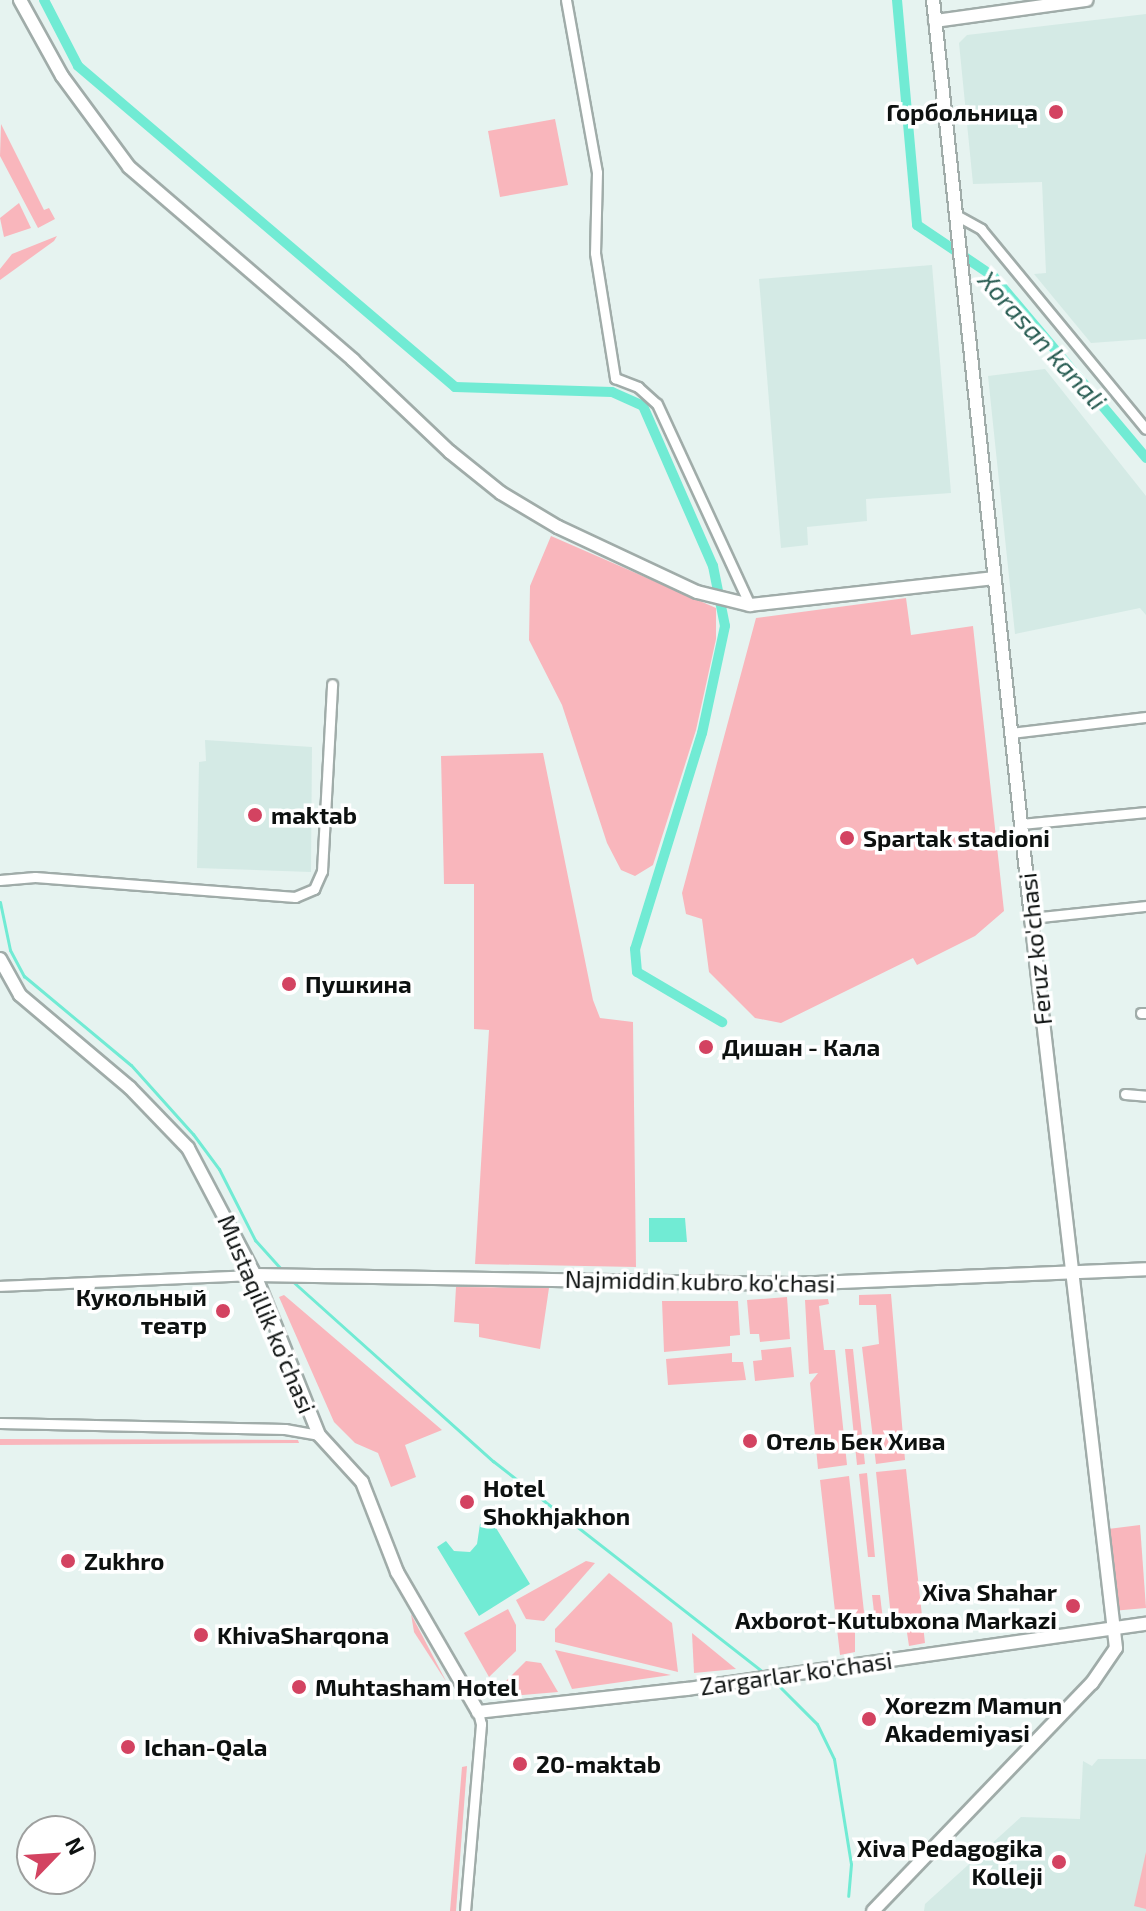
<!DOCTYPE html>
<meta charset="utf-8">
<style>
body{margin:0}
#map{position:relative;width:1146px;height:1911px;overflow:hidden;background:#e6f3f0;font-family:"Exo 2",sans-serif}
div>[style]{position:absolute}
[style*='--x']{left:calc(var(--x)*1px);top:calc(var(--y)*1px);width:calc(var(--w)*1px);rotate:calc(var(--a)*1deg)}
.built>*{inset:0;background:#d4eae5}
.green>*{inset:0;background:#f9b6bc}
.water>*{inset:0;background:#71ebd4}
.stream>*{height:3px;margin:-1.5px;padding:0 1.5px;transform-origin:1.5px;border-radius:1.5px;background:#71ebd4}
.canal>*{height:10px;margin:-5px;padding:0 5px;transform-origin:5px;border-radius:5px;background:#71ebd4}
.roads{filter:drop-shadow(2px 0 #a0aca9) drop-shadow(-2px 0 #a0aca9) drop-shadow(0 2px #a0aca9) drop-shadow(0 -2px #a0aca9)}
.minor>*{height:9px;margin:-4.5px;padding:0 4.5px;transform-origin:4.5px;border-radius:4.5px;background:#fff}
.major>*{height:12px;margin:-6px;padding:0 6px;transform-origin:6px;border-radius:6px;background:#fff}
.dots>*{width:22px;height:22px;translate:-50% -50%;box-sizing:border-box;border:4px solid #fff;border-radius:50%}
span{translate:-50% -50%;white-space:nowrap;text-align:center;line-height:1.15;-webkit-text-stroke:7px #fff;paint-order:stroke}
.poi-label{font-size:24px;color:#0d1110;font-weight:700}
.right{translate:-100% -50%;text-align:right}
.left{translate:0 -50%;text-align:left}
.street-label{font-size:24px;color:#0d1110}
.water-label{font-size:26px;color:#295d53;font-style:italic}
.north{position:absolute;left:16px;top:1815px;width:80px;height:80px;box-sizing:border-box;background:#fff;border:2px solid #9ea09f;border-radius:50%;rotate:65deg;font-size:22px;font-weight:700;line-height:32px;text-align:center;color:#0d1110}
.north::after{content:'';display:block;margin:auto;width:28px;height:36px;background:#d34361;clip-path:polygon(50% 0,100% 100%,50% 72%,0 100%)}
</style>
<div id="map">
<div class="built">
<div style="clip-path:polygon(1146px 14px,1146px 339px,1091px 343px,1034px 274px,1046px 273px,1042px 182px,973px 184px,959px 43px,967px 35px)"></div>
<div style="clip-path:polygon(932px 265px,951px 493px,866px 499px,867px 521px,807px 527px,808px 545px,781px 548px,759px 279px)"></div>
<div style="clip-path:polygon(1045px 369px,1146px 496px,1146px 615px,1140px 608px,1015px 634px,988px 376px)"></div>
<div style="clip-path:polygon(205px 740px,312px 747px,311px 872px,197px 868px,199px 762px,206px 761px)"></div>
<div style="clip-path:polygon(1098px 1759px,1146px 1759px,1146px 1911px,924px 1911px,925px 1904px,1021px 1817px,1080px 1819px,1083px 1761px,1092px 1766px)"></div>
</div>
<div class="green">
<div style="clip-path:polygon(555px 119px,568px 185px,500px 197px,488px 131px)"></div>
<div style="clip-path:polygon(1px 124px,44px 210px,49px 208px,55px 219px,38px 228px,0 156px)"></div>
<div style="clip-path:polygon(19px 203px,31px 228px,4px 237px,0 218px)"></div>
<div style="clip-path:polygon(57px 236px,54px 241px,0 280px,0 269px,12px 254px)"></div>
<div style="clip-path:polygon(551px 536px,716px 608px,716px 639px,696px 730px,653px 865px,635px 876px,621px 870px,607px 843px,562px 705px,529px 640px,530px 586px)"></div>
<div style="clip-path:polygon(906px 598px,911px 635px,973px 626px,1004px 911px,975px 936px,917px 965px,913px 958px,781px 1023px,755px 1018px,709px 972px,702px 919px,686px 914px,682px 893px,756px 618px)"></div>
<div style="clip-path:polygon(543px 753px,593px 1000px,600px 1018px,633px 1022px,636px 1267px,475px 1264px,489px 1030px,474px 1029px,474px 884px,444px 884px,441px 756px)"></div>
<div style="clip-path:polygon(456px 1287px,549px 1288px,540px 1349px,479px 1337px,479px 1324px,454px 1322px)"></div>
<div style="clip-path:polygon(891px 1294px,905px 1460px,876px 1464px,862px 1347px,879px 1344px,876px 1305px,859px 1305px,859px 1295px)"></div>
<div style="clip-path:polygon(284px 1295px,442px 1430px,405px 1445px,416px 1477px,391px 1487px,378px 1453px,355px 1443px,334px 1422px,279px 1297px)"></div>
<div style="clip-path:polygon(787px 1297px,790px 1339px,760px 1342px,759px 1334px,750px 1334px,747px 1300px)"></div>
<div style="clip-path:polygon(828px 1299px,829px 1304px,819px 1306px,824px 1350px,835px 1350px,847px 1465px,818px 1469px,810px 1383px,818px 1373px,809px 1374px,805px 1300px)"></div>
<div style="clip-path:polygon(662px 1301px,738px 1301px,740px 1335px,730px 1336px,730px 1346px,664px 1352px)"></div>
<div style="clip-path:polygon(791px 1347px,794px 1377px,755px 1381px,753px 1361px,762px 1360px,761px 1350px)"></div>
<div style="clip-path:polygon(845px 1349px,853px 1349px,865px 1464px,857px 1465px)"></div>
<div style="clip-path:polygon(732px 1353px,732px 1362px,743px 1362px,746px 1380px,668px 1385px,666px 1359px)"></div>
<div style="clip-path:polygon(0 1439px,298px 1440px,299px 1443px,0 1445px)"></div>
<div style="clip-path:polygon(906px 1469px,925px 1643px,909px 1646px,906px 1626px,892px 1627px,876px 1472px)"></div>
<div style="clip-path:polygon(867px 1473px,875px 1557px,868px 1557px,859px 1474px)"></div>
<div style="clip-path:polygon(849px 1476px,866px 1630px,855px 1631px,855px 1652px,840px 1655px,820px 1480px)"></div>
<div style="clip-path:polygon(1140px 1525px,1146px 1608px,1112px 1611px,1100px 1530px)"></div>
<div style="clip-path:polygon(586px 1561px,595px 1563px,544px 1621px,526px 1619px,516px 1600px)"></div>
<div style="clip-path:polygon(609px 1573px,672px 1623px,678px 1672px,555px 1642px,555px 1629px)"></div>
<div style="clip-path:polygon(872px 1595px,880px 1595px,884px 1628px,876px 1629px)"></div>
<div style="clip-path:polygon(508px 1609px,516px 1625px,516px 1651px,489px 1677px,464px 1633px)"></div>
<div style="clip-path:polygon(411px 1614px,447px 1683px,414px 1632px)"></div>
<div style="clip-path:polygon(692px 1633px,736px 1669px,694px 1673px)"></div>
<div style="clip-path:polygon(555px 1650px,671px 1675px,572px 1689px)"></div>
<div style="clip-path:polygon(526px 1661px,541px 1663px,558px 1692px,500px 1697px,497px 1690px)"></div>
<div style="clip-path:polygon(467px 1766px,456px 1911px,450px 1911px,462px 1767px)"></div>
<div style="clip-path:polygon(1146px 1852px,1146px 1909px,1134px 1906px)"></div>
</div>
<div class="water">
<div style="clip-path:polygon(649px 1218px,685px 1218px,687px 1242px,649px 1242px)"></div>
<div style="clip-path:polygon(490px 1518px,530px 1584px,479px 1616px,437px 1547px,446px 1541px,454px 1551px,470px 1552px,477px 1544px,480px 1524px)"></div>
</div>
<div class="stream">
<div style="--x:0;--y:902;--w:49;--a:78.2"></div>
<div style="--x:10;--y:950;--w:30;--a:62"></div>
<div style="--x:24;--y:976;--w:139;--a:39.8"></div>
<div style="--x:131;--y:1065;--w:93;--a:48.1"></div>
<div style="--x:193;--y:1134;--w:44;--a:53.4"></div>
<div style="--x:219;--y:1169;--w:80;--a:63.1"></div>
<div style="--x:255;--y:1240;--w:40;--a:48"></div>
<div style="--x:290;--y:1279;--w:273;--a:41.9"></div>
<div style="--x:493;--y:1461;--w:344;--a:38"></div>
<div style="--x:773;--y:1680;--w:62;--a:45"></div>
<div style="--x:817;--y:1724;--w:39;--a:64"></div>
<div style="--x:834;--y:1759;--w:106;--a:80.8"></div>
<div style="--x:851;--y:1864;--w:32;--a:95"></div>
</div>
<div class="canal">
<div style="--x:44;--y:0;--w:74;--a:62.7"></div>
<div style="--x:78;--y:66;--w:495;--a:40.4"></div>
<div style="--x:455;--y:387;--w:157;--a:1.8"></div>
<div style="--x:612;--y:392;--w:34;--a:24"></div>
<div style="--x:643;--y:406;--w:175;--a:66.4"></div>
<div style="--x:713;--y:566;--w:61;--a:78.7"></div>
<div style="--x:725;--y:626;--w:109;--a:102.1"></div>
<div style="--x:702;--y:733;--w:226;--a:107.2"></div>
<div style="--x:635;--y:949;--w:23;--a:85"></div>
<div style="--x:637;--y:972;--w:99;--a:30.5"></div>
<div style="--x:897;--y:0;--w:226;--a:84.9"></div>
<div style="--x:917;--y:225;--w:92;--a:33.9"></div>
<div style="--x:993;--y:276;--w:238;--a:49.9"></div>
</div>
<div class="roads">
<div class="minor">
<div style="--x:566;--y:0;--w:175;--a:79.8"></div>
<div style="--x:597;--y:172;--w:81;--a:91.4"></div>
<div style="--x:595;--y:253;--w:127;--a:80.9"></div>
<div style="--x:615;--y:378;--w:25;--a:21"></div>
<div style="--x:638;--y:387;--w:25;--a:42"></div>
<div style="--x:657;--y:404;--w:221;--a:65.2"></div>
<div style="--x:956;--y:215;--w:29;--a:29"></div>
<div style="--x:981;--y:229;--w:259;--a:50.5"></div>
<div style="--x:1011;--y:733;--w:136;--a:-6.8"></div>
<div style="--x:1021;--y:824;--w:126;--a:-5.5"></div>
<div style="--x:0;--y:880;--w:35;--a:-5"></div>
<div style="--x:35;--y:877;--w:261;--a:4.4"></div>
<div style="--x:295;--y:897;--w:21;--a:-23"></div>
<div style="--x:314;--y:889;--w:20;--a:-66"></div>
<div style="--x:322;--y:871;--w:187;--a:-86.9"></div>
<div style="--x:1031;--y:918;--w:116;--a:-6"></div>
<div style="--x:1141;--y:1013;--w:5;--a:0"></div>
<div style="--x:1125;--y:1094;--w:21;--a:5"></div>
<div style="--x:0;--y:1286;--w:255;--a:-2.5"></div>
<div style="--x:0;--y:1423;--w:285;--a:1.2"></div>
<div style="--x:285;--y:1429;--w:35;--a:10"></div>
<div style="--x:465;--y:1911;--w:188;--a:-85.1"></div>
<div style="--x:481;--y:1724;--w:12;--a:-104"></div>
</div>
<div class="major">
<div style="--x:20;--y:0;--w:87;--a:61.1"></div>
<div style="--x:62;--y:76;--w:113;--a:53.6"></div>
<div style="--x:129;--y:167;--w:296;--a:40.7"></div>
<div style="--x:353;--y:360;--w:134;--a:43.5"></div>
<div style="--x:450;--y:452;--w:65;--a:38.8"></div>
<div style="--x:501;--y:493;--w:66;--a:30.8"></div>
<div style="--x:558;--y:527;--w:153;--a:25.1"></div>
<div style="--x:697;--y:592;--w:55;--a:13.8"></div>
<div style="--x:750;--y:605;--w:245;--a:-6.3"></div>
<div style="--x:935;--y:21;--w:153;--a:-7.9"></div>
<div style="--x:0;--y:959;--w:41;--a:60.9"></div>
<div style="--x:20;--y:995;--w:144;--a:40.2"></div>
<div style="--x:130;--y:1088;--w:83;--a:46"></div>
<div style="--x:188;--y:1148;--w:144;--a:62.2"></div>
<div style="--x:255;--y:1275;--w:172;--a:68.2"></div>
<div style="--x:319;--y:1435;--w:64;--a:47.5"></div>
<div style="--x:362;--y:1482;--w:97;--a:68.7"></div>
<div style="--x:397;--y:1572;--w:162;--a:59.9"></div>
<div style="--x:478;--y:1712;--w:210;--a:-6.3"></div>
<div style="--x:687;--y:1689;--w:464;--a:-8.1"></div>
<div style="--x:255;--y:1275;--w:537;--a:0.96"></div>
<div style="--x:792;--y:1284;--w:354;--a:-2.4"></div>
<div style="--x:873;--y:1911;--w:316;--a:-46.2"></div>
<div style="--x:1092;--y:1683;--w:42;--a:-55.6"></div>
<div style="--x:1116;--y:1648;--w:735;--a:-96.64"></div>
<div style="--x:1031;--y:918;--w:923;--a:-96.09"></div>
</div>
</div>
<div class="dots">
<div style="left:1056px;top:112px;background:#d34361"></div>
<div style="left:255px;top:815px;background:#d34361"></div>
<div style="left:847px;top:838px;background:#d34361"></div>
<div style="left:289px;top:984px;background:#d34361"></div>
<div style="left:706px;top:1047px;background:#d34361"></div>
<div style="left:223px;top:1311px;background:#d34361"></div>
<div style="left:750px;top:1441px;background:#d34361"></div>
<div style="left:467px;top:1502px;background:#d34361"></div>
<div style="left:68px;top:1561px;background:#d34361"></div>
<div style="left:1073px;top:1606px;background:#d34361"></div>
<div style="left:201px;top:1635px;background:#d34361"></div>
<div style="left:299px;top:1687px;background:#d34361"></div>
<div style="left:869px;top:1719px;background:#d34361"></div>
<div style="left:128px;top:1747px;background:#d34361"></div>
<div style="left:520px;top:1764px;background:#d34361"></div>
<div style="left:1059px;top:1862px;background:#d34361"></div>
</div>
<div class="poi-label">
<span class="right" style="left:1038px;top:112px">Горбольница</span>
<span class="left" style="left:271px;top:815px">maktab</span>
<span class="left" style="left:863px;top:838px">Spartak stadioni</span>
<span class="left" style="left:305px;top:984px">Пушкина</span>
<span class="left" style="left:722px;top:1047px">Дишан - Кала</span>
<span class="right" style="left:207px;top:1311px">Кукольный<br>театр</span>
<span class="left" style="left:766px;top:1441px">Отель Бек Хива</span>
<span class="left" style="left:483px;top:1502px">Hotel<br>Shokhjakhon</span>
<span class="left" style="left:84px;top:1561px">Zukhro</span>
<span class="right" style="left:1057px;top:1606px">Xiva Shahar<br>Axborot-Kutubxona Markazi</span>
<span class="left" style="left:217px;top:1635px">KhivaSharqona</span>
<span class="left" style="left:315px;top:1687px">Muhtasham Hotel</span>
<span class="left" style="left:885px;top:1719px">Xorezm Mamun<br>Akademiyasi</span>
<span class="left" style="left:144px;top:1747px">Ichan-Qala</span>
<span class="left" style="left:536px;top:1764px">20-maktab</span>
<span class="right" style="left:1043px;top:1862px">Xiva Pedagogika<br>Kolleji</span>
</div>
<div class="street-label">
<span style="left:1035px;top:949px;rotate:-96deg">Feruz ko'chasi</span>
<span style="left:700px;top:1281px;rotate:1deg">Najmiddin kubro ko'chasi</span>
<span style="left:267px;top:1314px;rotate:67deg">Mustaqillik ko'chasi</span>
<span style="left:796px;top:1673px;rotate:-8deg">Zargarlar ko'chasi</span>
</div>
<div class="water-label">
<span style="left:1043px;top:340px;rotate:48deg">Xorasan kanali</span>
</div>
<div class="north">N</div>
</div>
